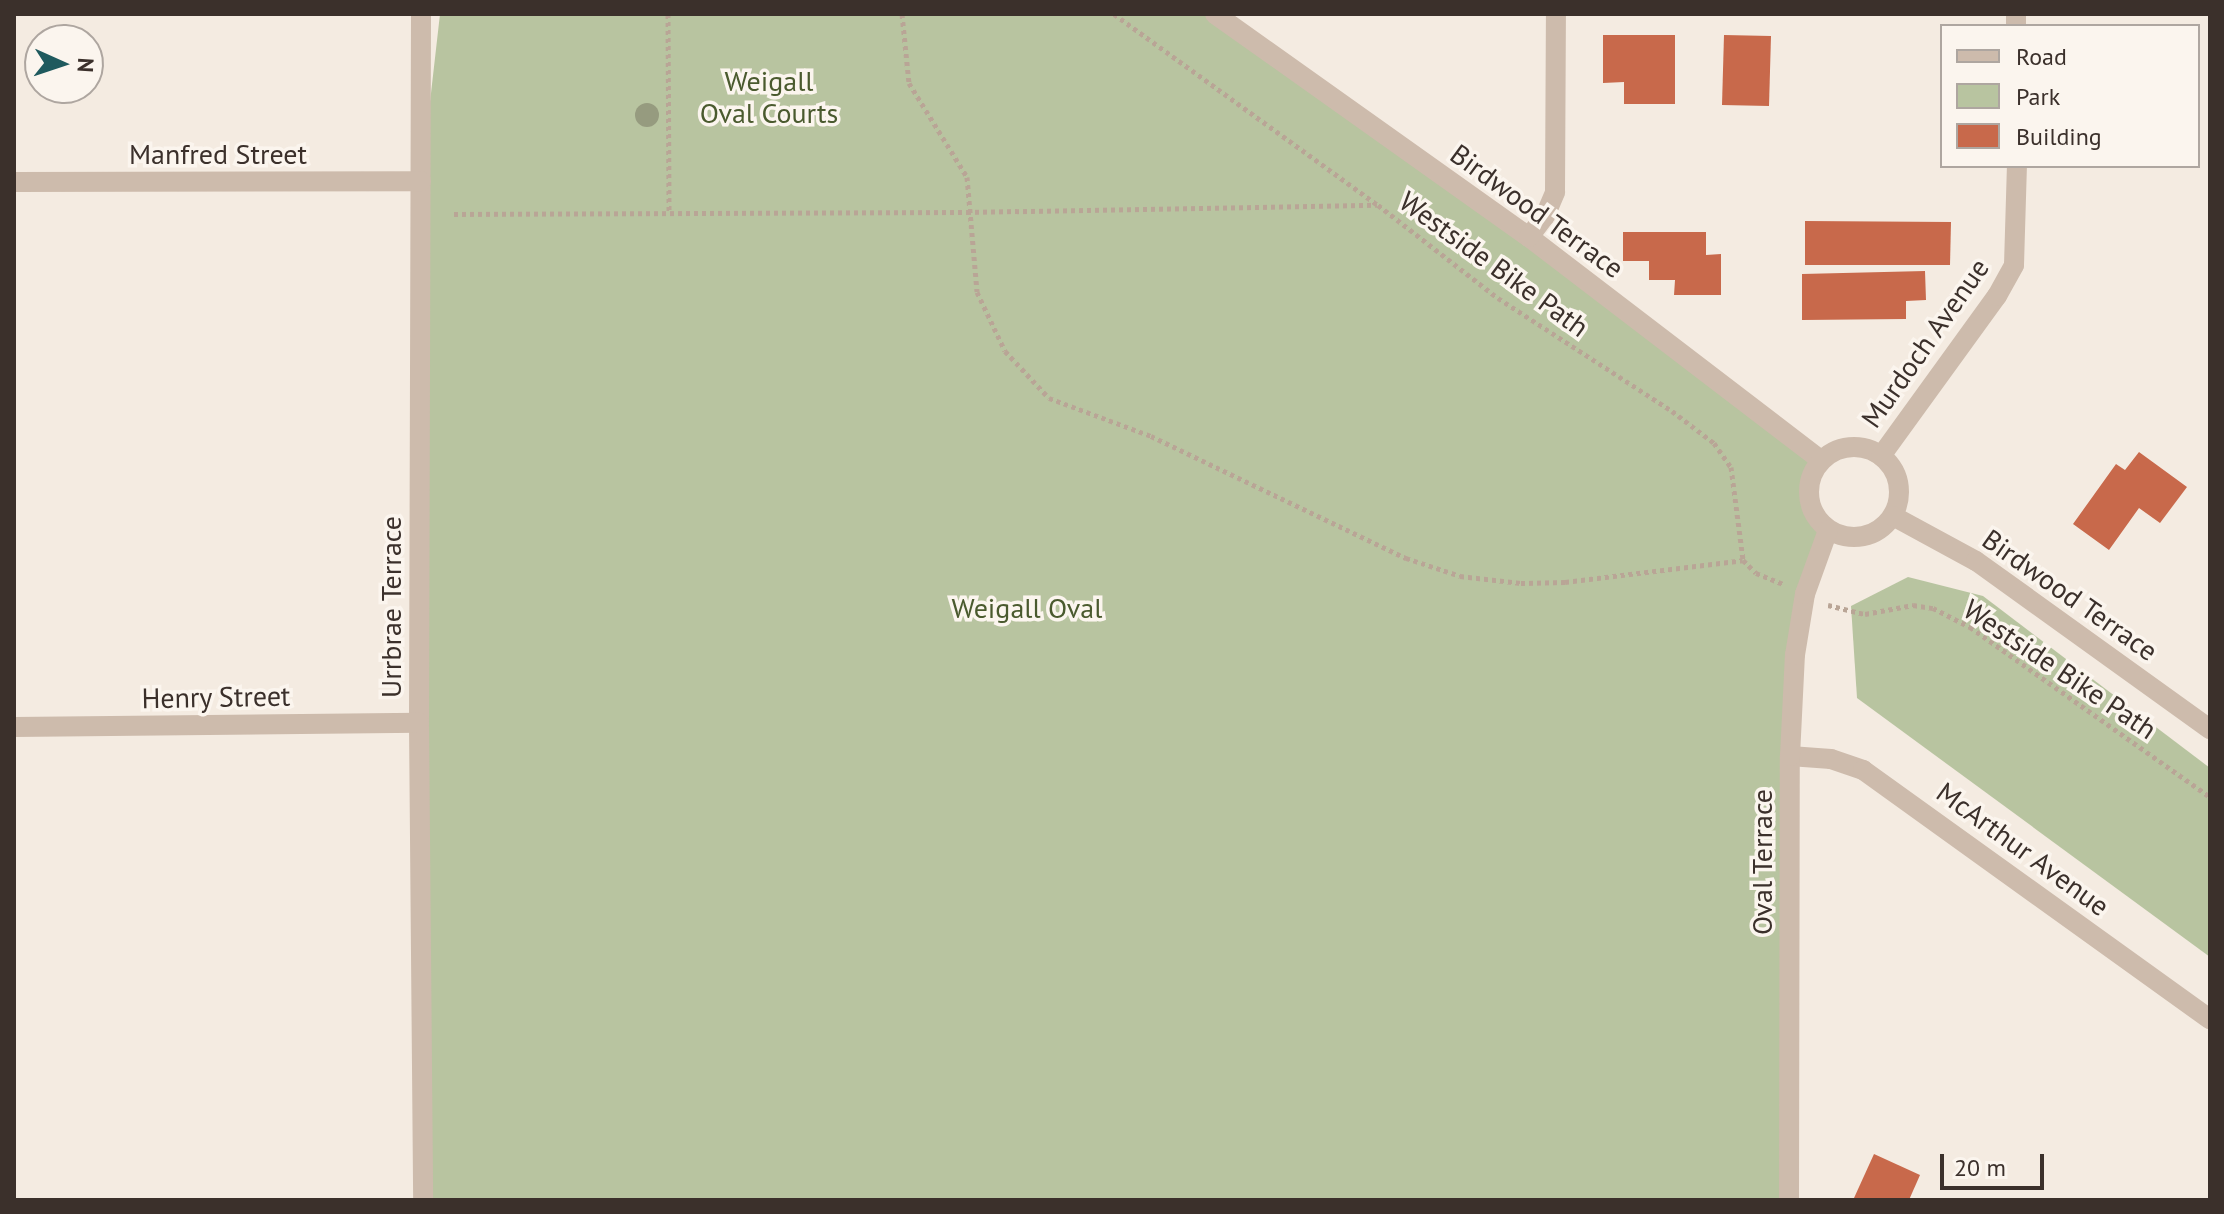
<!DOCTYPE html>
<style>
body{margin:0}
#map{position:relative;width:2224px;height:1214px;overflow:hidden;background:#f4ebe1;font-family:"PT Sans",sans-serif}
div>[style]{position:absolute}
[style*='--x']{left:calc(var(--x)*1px);top:calc(var(--y)*1px);width:calc(var(--w)*1px);rotate:calc(var(--a)*1deg)}
.green>*{inset:0;background:#b8c4a0}
.building>*{inset:0;background:#c8694b}
.path>*{height:5px;margin-top:-2.5px;transform-origin:0;background:repeating-linear-gradient(90deg,#b9a596 0 4px,transparent 0 8px)}
.minor>*{height:20px;margin:-10px;padding:0 10px;transform-origin:10px;border-radius:10px;background:#cdbbac}
.minor>.ring{margin:-10px;padding:0;box-sizing:content-box;background:none;border:20px solid #cdbbac;border-radius:50%}
.trees>*{width:24px;height:24px;margin:-12px;border-radius:50%;background:#969b7f}
span{translate:-50% -50%;white-space:nowrap;text-align:center;line-height:1.15;-webkit-text-stroke:7px #fbf5ee;paint-order:stroke}
.park-label{font-size:28px;color:#4a5a2e}
.street-label{font-size:28px;color:#3b302b}
.frame{position:absolute;inset:0;border:16px solid #3b302b;pointer-events:none}
.legend{position:absolute;left:1940px;top:24px;width:260px;height:144px;box-sizing:border-box;background:#fbf5ee;border:2px solid #aea6a0;margin:0;padding:10px 14px;list-style:none;font-size:24px;color:#3b302b}
.legend li{display:flex;align-items:center;gap:16px;height:40px}
.legend b{width:40px;border:2px solid #aea6a0}
.north{position:absolute;left:24px;top:24px;width:80px;height:80px;box-sizing:border-box;background:#fbf5ee;border:2px solid #aea6a0;border-radius:50%;rotate:93deg;font-size:22px;font-weight:700;line-height:32px;text-align:center;color:#3b302b}
.north::after{content:'';display:block;margin:auto;width:28px;height:36px;background:#1f5a5e;clip-path:polygon(50% 0,100% 100%,50% 72%,0 100%)}
.scale{position:absolute;left:1940px;top:1154px;width:104px;height:36px;box-sizing:border-box;border:4px solid #3b302b;border-top:0;padding-left:10px;font-size:24px;line-height:28px;white-space:nowrap;color:#3b302b;-webkit-text-stroke:6px #fbf5ee;paint-order:stroke}
</style>
<div id="map">
<div class="green">
<div style="clip-path:polygon(440px 14px,1215px 14px,1821px 460px,1810px 498px,1828px 530px,1795px 655px,1789px 1200px,423px 1200px,421px 181px)"></div>
<div style="clip-path:polygon(1908px 577px,1983px 596px,2210px 768px,2210px 957px,1857px 698px,1851px 606px)"></div>
</div>
<div class="building">
<div style="clip-path:polygon(1603px 35px,1675px 35px,1675px 104px,1624px 104px,1624px 82px,1603px 83px)"></div>
<div style="clip-path:polygon(1724px 35px,1771px 36px,1769px 106px,1722px 105px)"></div>
<div style="clip-path:polygon(1805px 221px,1951px 222px,1950px 265px,1805px 265px)"></div>
<div style="clip-path:polygon(1623px 232px,1706px 232px,1706px 255px,1721px 254px,1721px 295px,1674px 295px,1675px 280px,1649px 280px,1649px 261px,1623px 261px)"></div>
<div style="clip-path:polygon(1925px 271px,1926px 300px,1906px 301px,1906px 319px,1802px 320px,1802px 274px)"></div>
<div style="clip-path:polygon(2139px 452px,2187px 487px,2160px 523px,2139px 508px,2109px 550px,2073px 524px,2116px 464px,2125px 470px)"></div>
<div style="clip-path:polygon(1874px 1154px,1920px 1175px,1909px 1200px,1854px 1198px)"></div>
</div>
<div class="path">
<div style="--x:668;--y:14;--w:198;--a:89.7"></div>
<div style="--x:902;--y:14;--w:69;--a:84.2"></div>
<div style="--x:909;--y:83;--w:110;--a:58.3"></div>
<div style="--x:967;--y:177;--w:115;--a:85"></div>
<div style="--x:977;--y:292;--w:65;--a:64.6"></div>
<div style="--x:1005;--y:351;--w:64;--a:46.9"></div>
<div style="--x:1049;--y:398;--w:109;--a:20.4"></div>
<div style="--x:1151;--y:436;--w:283;--a:25.6"></div>
<div style="--x:1406;--y:558;--w:57;--a:18.4"></div>
<div style="--x:1460;--y:576;--w:61;--a:6.5"></div>
<div style="--x:1521;--y:583;--w:44;--a:-1.3"></div>
<div style="--x:1565;--y:582;--w:179;--a:-7"></div>
<div style="--x:1114;--y:14;--w:326;--a:35.9"></div>
<div style="--x:1378;--y:205;--w:152;--a:37.8"></div>
<div style="--x:1498;--y:298;--w:207;--a:33"></div>
<div style="--x:1672;--y:411;--w:53;--a:37.3"></div>
<div style="--x:1714;--y:443;--w:29;--a:55"></div>
<div style="--x:1731;--y:467;--w:94;--a:82.6"></div>
<div style="--x:1743;--y:560;--w:18;--a:45"></div>
<div style="--x:1756;--y:573;--w:29;--a:22"></div>
<div style="--x:454;--y:214;--w:513;--a:-0.22"></div>
<div style="--x:967;--y:212;--w:410;--a:-1"></div>
<div style="--x:1828;--y:605;--w:38;--a:14"></div>
<div style="--x:1865;--y:614;--w:49;--a:-10.6"></div>
<div style="--x:1913;--y:605;--w:20;--a:9"></div>
<div style="--x:1933;--y:608;--w:42;--a:27.2"></div>
<div style="--x:1970;--y:627;--w:294;--a:35.3"></div>
</div>
<div class="minor">
<div style="--x:421;--y:14;--w:709;--a:90.16"></div>
<div style="--x:419;--y:723;--w:477;--a:89.5"></div>
<div style="--x:1215;--y:14;--w:385;--a:35.4"></div>
<div style="--x:1529;--y:237;--w:367;--a:37.4"></div>
<div style="--x:2016;--y:14;--w:12;--a:90"></div>
<div style="--x:14;--y:182;--w:407;--a:-0.1"></div>
<div style="--x:1529;--y:237;--w:26;--a:-53"></div>
<div style="--x:1545;--y:216;--w:26;--a:-67"></div>
<div style="--x:1555;--y:192;--w:178;--a:-89.7"></div>
<div class="ring" style="left:1809px;top:447px;width:70px;height:70px"></div>
<div style="--x:1881;--y:456;--w:198;--a:-54.1"></div>
<div style="--x:1997;--y:296;--w:35;--a:-61"></div>
<div style="--x:2014;--y:265;--w:99;--a:-88.3"></div>
<div style="--x:1893;--y:516;--w:94;--a:28.5"></div>
<div style="--x:1976;--y:561;--w:288;--a:35.7"></div>
<div style="--x:14;--y:727;--w:405;--a:-0.6"></div>
<div style="--x:1790;--y:756;--w:41;--a:4.2"></div>
<div style="--x:1831;--y:759;--w:34;--a:19"></div>
<div style="--x:1863;--y:770;--w:427;--a:35.7"></div>
<div style="--x:1789;--y:1200;--w:444;--a:-89.9"></div>
<div style="--x:1790;--y:756;--w:101;--a:-87.2"></div>
<div style="--x:1795;--y:655;--w:62;--a:-80.7"></div>
<div style="--x:1805;--y:594;--w:68;--a:-70.2"></div>
</div>
<div class="trees">
<div style="left:647px;top:115px"></div>
</div>
<div class="park-label">
<span style="left:769px;top:97px">Weigall<br>Oval Courts</span>
<span style="left:1027px;top:608px">Weigall Oval</span>
</div>
<div class="street-label">
<span style="left:218px;top:154px">Manfred Street</span>
<span style="left:1537px;top:211px;rotate:36deg">Birdwood Terrace</span>
<span style="left:1494px;top:264px;rotate:36deg">Westside Bike Path</span>
<span style="left:1925px;top:343px;rotate:-55deg">Murdoch Avenue</span>
<span style="left:2070px;top:595px;rotate:35deg">Birdwood Terrace</span>
<span style="left:391px;top:607px;rotate:-90deg">Urrbrae Terrace</span>
<span style="left:2060px;top:669px;rotate:34deg">Westside Bike Path</span>
<span style="left:216px;top:697px;rotate:-1deg">Henry Street</span>
<span style="left:2023px;top:849px;rotate:36deg">McArthur Avenue</span>
<span style="left:1762px;top:862px;rotate:-90deg">Oval Terrace</span>
</div>
<div class="frame"></div>
<ul class="legend">
<li><b style="height:10px;background:#cdbbac"></b>Road</li>
<li><b style="height:22px;background:#b8c4a0"></b>Park</li>
<li><b style="height:22px;background:#c8694b"></b>Building</li>
</ul>
<div class="north">N</div>
<div class="scale">20 m</div>
</div>
